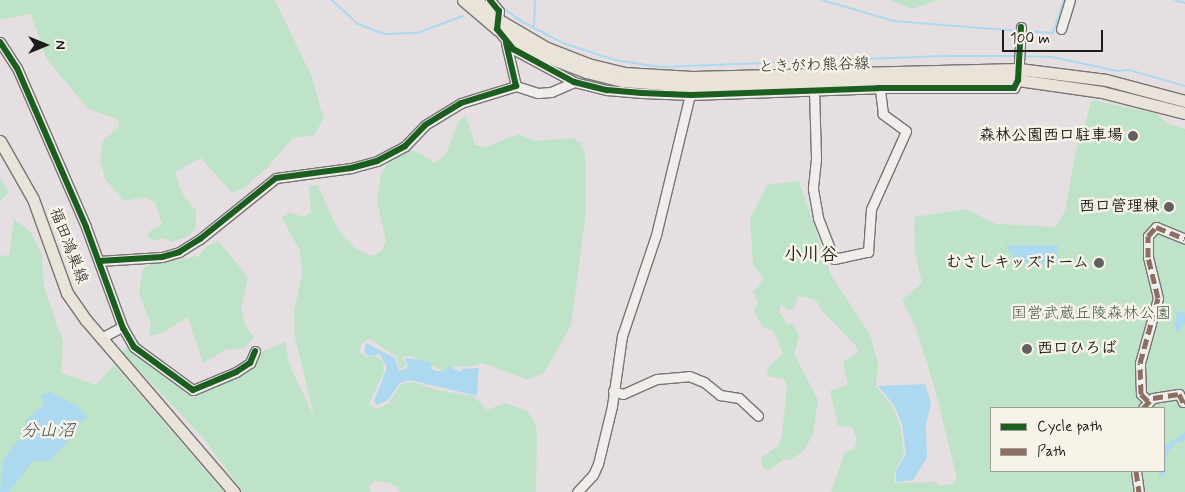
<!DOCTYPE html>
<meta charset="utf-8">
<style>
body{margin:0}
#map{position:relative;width:1185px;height:492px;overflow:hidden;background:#e6dfe1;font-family:Mynerve,"Klee One",sans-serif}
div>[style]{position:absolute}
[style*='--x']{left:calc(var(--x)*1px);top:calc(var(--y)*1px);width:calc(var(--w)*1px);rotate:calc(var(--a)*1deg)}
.green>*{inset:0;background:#bee3c9}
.water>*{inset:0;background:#add9f0}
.stream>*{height:2px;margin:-1px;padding:0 1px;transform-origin:1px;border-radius:1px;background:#add9f0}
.roads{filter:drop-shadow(1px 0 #777475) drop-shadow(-1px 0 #777475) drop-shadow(0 1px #777475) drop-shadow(0 -1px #777475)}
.minor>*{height:9px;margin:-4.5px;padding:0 4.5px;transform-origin:4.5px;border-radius:4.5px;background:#f0eeeb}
.major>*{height:11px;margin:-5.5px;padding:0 5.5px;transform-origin:5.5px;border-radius:5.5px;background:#e9e3d9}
.quiet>*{height:5px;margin-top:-2.5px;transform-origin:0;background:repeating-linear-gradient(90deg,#8d6e63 0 10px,transparent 0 15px)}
.cycleway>*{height:6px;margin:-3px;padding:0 3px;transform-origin:3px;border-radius:3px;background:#1b5e20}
.dots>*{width:14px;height:14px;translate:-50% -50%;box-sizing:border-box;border:2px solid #f7f3e8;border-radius:50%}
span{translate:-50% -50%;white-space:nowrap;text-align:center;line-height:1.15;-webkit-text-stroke:5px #f7f3e8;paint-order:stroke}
.street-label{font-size:16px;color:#1c1c1c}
.poi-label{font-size:16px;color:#1c1c1c;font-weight:700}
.right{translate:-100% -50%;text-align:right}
.left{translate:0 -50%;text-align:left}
.park-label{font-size:16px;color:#43594a}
.neighbourhood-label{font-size:18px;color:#1c1c1c;font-weight:700}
.water-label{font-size:18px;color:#40545e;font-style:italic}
.legend{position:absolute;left:990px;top:407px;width:175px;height:65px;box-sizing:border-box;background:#f7f3e8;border:1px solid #9f9d96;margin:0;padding:6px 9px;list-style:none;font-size:15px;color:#1c1c1c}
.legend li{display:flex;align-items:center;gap:10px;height:25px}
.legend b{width:25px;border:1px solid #9f9d96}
.north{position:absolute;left:20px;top:20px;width:50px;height:50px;-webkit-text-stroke:4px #f7f3e8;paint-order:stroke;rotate:90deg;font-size:14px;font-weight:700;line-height:20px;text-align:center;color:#1c1c1c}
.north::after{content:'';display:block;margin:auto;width:18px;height:22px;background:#1c1c1c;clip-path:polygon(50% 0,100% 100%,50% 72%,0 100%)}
.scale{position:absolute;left:1002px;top:30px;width:101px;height:22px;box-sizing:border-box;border:2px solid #1c1c1c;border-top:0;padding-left:6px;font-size:15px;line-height:18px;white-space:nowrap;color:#1c1c1c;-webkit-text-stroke:4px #f7f3e8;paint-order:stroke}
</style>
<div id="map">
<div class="green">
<div style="clip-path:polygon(0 0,275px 0,311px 75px,324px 118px,314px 135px,293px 138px,267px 168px,245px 187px,232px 193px,201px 158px,175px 172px,182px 193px,196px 211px,196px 228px,187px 237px,171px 242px,163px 238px,155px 241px,148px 237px,149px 232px,162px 224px,155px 203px,145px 197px,124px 201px,105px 179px,100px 161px,103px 140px,120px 126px,117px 119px,88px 109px,46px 58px,31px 14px,0 20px)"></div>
<div style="clip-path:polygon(889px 0,939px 0,912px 9px)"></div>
<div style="clip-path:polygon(evenodd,1092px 100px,1157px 114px,1167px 123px,1185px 129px,1185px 492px,831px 492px,845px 452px,854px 449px,857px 440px,852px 427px,838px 426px,830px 391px,848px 385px,843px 362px,858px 352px,856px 346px,821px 310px,818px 303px,811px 298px,798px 296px,795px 307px,788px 311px,782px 304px,779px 312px,787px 323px,794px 325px,799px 336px,794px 354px,818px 400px,813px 434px,805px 449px,791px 460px,784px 459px,769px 470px,763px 468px,761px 458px,778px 446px,782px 436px,787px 386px,784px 379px,768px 376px,767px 368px,783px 354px,773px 330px,762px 327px,754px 310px,758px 302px,753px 292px,764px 279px,753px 264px,750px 219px,767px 185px,799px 181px,831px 275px,869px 333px,878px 363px,876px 387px,892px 405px,900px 425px,904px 454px,895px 472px,894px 483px,935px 482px,940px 486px,952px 484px,957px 479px,936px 393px,916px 328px,902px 300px,922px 283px,915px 251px,914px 217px,966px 209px,996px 224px,1056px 227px,1065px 211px,1076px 151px,1092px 100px,991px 408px,1164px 408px,1164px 471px,991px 471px,991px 408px)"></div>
<div style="clip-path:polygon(466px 116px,475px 145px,485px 147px,519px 134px,534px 141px,573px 138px,581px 143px,585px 155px,586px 212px,571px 325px,544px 373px,528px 380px,482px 363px,468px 367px,456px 366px,450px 374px,411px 356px,402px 357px,407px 366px,399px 369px,397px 357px,369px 339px,361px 344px,360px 352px,366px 357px,375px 356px,383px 361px,384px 372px,369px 404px,377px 409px,389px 403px,401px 384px,414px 382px,436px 390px,474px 396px,487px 410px,505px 403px,527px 411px,535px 422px,537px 433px,536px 492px,400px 492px,397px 487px,390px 483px,375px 481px,368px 486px,371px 492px,243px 492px,205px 440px,122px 352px,129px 345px,145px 361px,175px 378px,193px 397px,258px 353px,285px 342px,289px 364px,314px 416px,295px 337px,294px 312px,302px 274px,300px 251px,282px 218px,288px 212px,304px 217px,311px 212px,309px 185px,318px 186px,338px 230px,357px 249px,371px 256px,382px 251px,386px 241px,377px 201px,381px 173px,390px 160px,404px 149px,420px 153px,434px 163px,446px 154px,459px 120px)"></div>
<div style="clip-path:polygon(0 177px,9px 192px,0 202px)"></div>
<div style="clip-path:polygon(14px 219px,31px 232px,42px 255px,44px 287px,63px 341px,61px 373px,96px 385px,114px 365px,224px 492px,0 492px,0 256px,9px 255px)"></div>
<div style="clip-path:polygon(218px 241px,248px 277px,241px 308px,245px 325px,254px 337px,244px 348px,225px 350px,203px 363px,188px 317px,164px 332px,149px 336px,151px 325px,139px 293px,143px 268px,150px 264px,199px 256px,206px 247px)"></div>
</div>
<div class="water">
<div style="clip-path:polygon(1005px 245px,1058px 245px,1058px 264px,1017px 262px)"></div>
<div style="clip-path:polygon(1178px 310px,1185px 313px,1185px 323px,1177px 333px,1174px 324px)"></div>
<div style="clip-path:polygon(366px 343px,395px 358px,399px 371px,408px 367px,405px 358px,431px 362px,432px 369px,437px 371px,446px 371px,447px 366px,461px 372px,462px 369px,479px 368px,477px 396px,410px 380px,400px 383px,388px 400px,377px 405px,374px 401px,387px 368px,380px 354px,368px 356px,364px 352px)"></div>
<div style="clip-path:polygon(925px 384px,931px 402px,926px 425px,927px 458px,913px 480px,896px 482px,896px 471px,906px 454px,902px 424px,894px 405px,878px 386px)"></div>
<div style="clip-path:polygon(50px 392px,79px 407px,88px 418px,76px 425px,67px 442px,49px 461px,33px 461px,9px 492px,0 492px,3px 460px,25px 432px,25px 421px,44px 404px,41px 395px)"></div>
<div style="clip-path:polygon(1185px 432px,1185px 440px,1175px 443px,1167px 453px,1166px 475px,1159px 477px,1158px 471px,1164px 471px,1164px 446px)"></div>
</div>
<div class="stream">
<div style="--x:332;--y:0;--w:35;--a:43"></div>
<div style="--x:358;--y:24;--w:28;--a:21"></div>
<div style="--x:384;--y:34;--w:33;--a:-2"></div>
<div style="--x:417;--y:33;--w:49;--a:-20.3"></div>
<div style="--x:822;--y:0;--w:75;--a:16.3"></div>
<div style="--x:894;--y:21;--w:125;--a:4.6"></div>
<div style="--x:1175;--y:0;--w:10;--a:17"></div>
<div style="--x:499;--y:5;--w:27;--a:36"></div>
<div style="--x:521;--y:21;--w:47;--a:27.6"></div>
<div style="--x:563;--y:43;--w:55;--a:18.1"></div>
<div style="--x:615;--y:60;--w:45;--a:9"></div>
<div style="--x:659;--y:67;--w:290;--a:-2.2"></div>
<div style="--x:949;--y:56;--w:68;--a:0"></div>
<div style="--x:534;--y:27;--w:27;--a:-88"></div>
<div style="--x:1023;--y:31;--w:30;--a:4"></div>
<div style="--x:1053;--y:33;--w:35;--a:-72"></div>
<div style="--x:1021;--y:56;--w:31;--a:2"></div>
<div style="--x:1052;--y:57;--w:67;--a:12"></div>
<div style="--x:1118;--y:71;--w:11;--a:-5"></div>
<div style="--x:1129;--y:70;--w:58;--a:15.9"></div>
</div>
<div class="roads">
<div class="minor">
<div style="--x:490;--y:0;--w:14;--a:51"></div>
<div style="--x:499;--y:11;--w:18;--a:96"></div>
<div style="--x:497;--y:29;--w:26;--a:51"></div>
<div style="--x:513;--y:49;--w:69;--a:28.4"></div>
<div style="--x:574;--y:82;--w:34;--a:14"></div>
<div style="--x:607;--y:90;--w:35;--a:5"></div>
<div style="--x:642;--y:93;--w:49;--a:2.3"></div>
<div style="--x:691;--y:95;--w:187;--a:-2.1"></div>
<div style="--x:878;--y:88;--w:136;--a:0"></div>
<div style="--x:1014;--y:88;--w:9;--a:-63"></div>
<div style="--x:1018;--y:80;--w:53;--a:-86.8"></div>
<div style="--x:1061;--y:29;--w:30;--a:-73"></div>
<div style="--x:0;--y:42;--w:31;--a:57"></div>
<div style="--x:17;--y:68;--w:173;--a:66.5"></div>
<div style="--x:86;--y:227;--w:108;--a:69.9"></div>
<div style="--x:123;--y:328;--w:22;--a:60"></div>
<div style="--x:134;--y:347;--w:73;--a:36.1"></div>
<div style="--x:193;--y:390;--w:47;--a:-22.7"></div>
<div style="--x:236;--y:372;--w:17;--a:-33"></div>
<div style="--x:250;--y:363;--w:13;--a:-67"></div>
<div style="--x:516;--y:86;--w:23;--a:18"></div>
<div style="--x:538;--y:93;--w:13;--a:-4"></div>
<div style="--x:551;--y:92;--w:25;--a:-23"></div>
<div style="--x:814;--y:90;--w:69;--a:88.3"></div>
<div style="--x:816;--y:159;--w:30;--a:96"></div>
<div style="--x:813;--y:189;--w:29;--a:80"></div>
<div style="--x:818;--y:218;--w:44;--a:68.7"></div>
<div style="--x:834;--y:259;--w:35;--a:-12"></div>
<div style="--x:868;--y:252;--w:43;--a:-86"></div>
<div style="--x:871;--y:209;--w:85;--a:-65.8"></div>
<div style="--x:906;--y:131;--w:29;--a:-144"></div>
<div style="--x:883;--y:114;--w:32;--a:-97"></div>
<div style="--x:99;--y:261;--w:63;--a:-3.6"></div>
<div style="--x:162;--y:257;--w:18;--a:-16"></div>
<div style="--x:179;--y:252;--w:25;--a:-32"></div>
<div style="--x:200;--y:239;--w:97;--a:-38.8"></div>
<div style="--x:276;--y:178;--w:76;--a:-7.6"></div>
<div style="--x:351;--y:168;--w:27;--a:-15"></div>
<div style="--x:377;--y:161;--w:32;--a:-28"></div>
<div style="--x:405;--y:146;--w:29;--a:-46"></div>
<div style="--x:425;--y:125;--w:42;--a:-31.4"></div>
<div style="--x:461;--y:103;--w:58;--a:-17.2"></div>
<div style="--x:516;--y:86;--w:44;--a:-103.1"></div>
<div style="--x:101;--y:338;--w:24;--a:-28"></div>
<div style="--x:613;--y:391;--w:10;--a:17"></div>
<div style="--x:623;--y:394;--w:37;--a:-24"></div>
<div style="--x:657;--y:379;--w:32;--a:-5"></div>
<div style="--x:689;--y:376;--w:16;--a:22"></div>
<div style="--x:704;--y:382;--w:21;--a:39"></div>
<div style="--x:720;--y:395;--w:19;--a:9"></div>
<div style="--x:739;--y:398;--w:26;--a:43"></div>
<div style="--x:1148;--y:401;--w:10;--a:-135"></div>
<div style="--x:1141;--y:394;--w:31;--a:-92"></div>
<div style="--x:1140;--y:363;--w:67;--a:-74.5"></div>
<div style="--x:1158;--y:298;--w:42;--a:-103.7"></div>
<div style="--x:1148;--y:257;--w:21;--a:-90"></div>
<div style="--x:1148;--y:236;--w:12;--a:-48"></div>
<div style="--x:1156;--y:227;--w:31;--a:22"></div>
<div style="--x:1143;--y:408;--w:14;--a:-45"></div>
<div style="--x:1153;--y:398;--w:26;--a:-9"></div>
<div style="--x:1179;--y:394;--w:9;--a:63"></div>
<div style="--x:1183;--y:402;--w:2;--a:-27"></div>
<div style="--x:1136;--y:471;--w:21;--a:82"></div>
<div style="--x:577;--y:492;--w:23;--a:-47"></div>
<div style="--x:593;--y:475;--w:12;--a:-66"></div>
<div style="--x:598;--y:464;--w:60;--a:-76.4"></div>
<div style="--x:612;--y:406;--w:71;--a:-81.9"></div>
<div style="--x:622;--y:336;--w:107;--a:-71.4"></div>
<div style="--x:656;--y:235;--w:149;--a:-76.4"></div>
</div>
<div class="major">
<div style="--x:463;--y:0;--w:45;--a:40.5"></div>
<div style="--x:497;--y:29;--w:52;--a:30"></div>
<div style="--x:542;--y:55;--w:47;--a:21.1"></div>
<div style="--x:586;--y:72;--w:38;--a:14"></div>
<div style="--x:623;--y:81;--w:69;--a:4.1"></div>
<div style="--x:692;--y:86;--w:187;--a:-1.8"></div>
<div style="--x:879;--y:80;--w:139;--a:0"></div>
<div style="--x:1018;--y:80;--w:85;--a:8.1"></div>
<div style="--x:1102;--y:92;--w:86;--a:14.2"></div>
<div style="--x:476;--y:0;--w:30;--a:41"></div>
<div style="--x:499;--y:20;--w:53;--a:30.4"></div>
<div style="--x:545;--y:47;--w:46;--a:21.6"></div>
<div style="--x:588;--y:64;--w:37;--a:14"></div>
<div style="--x:624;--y:73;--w:68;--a:3.4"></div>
<div style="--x:692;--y:77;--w:327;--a:-1.4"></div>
<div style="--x:1019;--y:69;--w:88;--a:7.2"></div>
<div style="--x:1106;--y:80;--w:82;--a:14.9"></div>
<div style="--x:0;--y:141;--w:67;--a:60.4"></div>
<div style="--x:33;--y:199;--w:100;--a:70.1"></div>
<div style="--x:67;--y:293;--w:33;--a:55"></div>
<div style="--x:86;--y:320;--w:227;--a:49.3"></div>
</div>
</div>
<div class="quiet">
<div style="--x:1148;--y:401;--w:10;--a:-135"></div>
<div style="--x:1141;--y:394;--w:31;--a:-92"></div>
<div style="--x:1140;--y:363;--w:67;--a:-74.5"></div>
<div style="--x:1158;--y:298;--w:42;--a:-103.7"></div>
<div style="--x:1148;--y:257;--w:21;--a:-90"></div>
<div style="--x:1148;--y:236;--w:12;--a:-48"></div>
<div style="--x:1156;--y:227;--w:31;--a:22"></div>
<div style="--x:1143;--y:408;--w:14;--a:-45"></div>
<div style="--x:1153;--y:398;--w:26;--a:-9"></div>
<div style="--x:1179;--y:394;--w:9;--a:63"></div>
<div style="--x:1183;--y:402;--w:2;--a:-27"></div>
<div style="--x:1136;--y:471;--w:21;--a:82"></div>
</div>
<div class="cycleway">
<div style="--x:490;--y:0;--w:14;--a:51"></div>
<div style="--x:499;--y:11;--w:18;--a:96"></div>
<div style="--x:497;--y:29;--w:26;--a:51"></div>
<div style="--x:513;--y:49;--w:69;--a:28.4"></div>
<div style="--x:574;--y:82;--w:34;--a:14"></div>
<div style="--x:607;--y:90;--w:35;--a:5"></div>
<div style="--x:642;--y:93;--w:49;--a:2.3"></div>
<div style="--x:691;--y:95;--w:187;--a:-2.1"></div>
<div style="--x:878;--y:88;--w:136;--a:0"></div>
<div style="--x:1014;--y:88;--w:9;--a:-63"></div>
<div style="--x:1018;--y:80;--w:53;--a:-86.8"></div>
<div style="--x:0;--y:42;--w:31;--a:57"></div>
<div style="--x:17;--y:68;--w:173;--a:66.5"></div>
<div style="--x:86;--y:227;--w:108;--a:69.9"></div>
<div style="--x:123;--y:328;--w:22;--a:60"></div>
<div style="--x:134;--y:347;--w:73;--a:36.1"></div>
<div style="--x:193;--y:390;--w:47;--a:-22.7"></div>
<div style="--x:236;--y:372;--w:17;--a:-33"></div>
<div style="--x:250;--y:363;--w:13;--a:-67"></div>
<div style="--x:99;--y:261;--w:63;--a:-3.6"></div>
<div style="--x:162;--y:257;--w:18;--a:-16"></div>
<div style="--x:179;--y:252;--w:25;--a:-32"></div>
<div style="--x:200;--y:239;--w:97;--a:-38.8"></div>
<div style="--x:276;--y:178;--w:76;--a:-7.6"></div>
<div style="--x:351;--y:168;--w:27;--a:-15"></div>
<div style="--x:377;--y:161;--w:32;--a:-28"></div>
<div style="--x:405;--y:146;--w:29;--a:-46"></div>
<div style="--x:425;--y:125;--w:42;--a:-31.4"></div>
<div style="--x:461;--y:103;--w:58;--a:-17.2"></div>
<div style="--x:516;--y:86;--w:44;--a:-103.1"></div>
</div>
<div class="dots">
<div style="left:1133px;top:136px;background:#636061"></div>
<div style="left:1169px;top:207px;background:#636061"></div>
<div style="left:1099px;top:263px;background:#636061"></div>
<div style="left:1027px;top:349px;background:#636061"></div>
</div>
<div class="street-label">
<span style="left:814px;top:66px;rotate:-2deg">ときがわ熊谷線</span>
<span style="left:68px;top:246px;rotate:69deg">福田鴻巣線</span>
</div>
<div class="poi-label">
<span class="right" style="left:1123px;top:136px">森林公園西口駐車場</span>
<span class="right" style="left:1159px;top:207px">西口管理棟</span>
<span class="right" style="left:1089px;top:263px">むさしキッズドーム</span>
<span class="left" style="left:1037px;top:349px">西口ひろば</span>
</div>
<div class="park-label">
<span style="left:1091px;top:314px">国営武蔵丘陵森林公園</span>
</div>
<div class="neighbourhood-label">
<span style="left:811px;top:255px">小川谷</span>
</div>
<div class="water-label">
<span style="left:48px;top:431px">分山沼</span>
</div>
<ul class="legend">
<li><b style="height:6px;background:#1b5e20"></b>Cycle path</li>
<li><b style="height:6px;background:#8d6e63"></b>Path</li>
</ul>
<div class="north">N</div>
<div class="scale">100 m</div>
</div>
